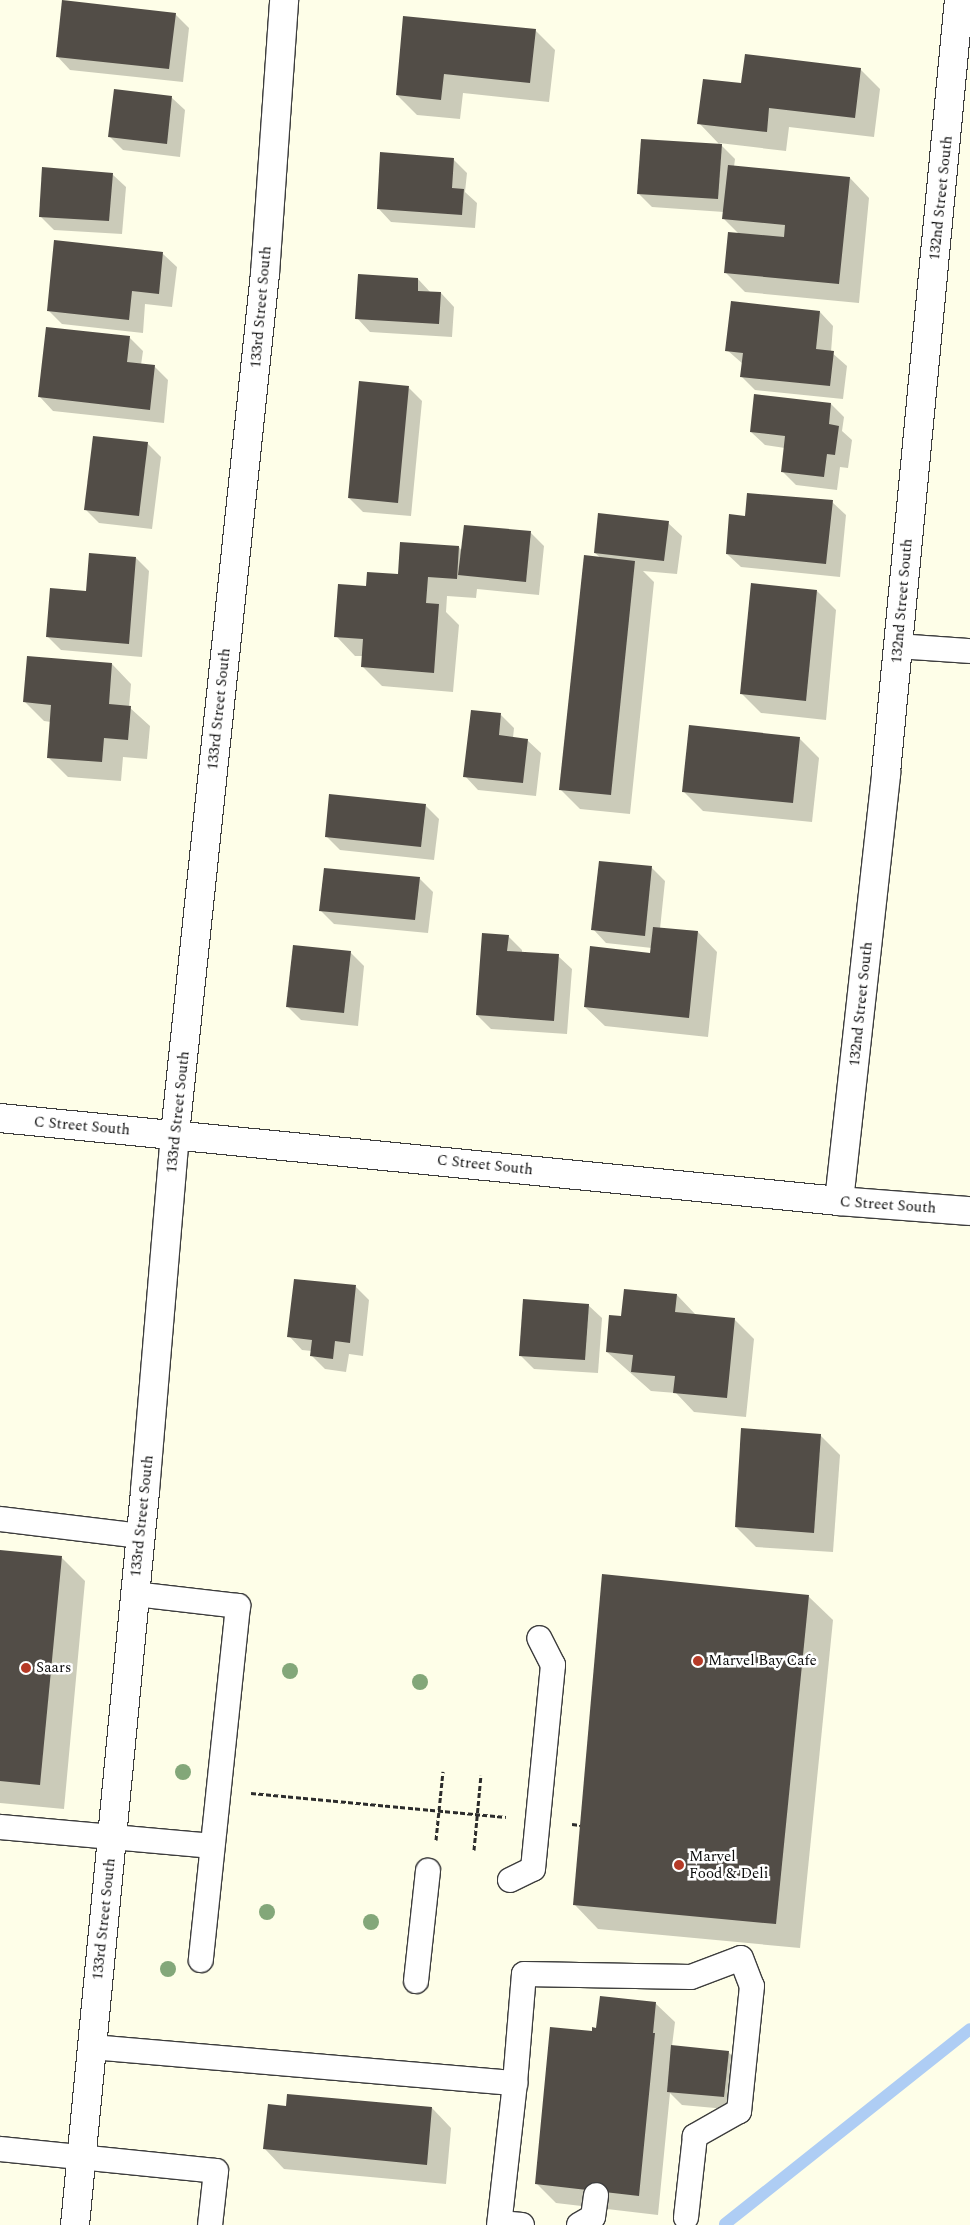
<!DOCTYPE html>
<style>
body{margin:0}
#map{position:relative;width:970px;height:2225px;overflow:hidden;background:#fefee8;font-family:Spectral,serif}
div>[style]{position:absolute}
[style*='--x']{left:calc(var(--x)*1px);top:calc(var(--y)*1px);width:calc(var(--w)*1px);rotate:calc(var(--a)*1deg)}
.shadow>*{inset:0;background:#0003}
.stream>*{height:12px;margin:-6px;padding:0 6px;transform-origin:6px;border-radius:6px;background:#aecdf4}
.building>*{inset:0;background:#524d47}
.path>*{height:3px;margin-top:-1.5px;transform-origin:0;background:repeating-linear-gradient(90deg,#2c2c2c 0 5px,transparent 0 7.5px)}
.roads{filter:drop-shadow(1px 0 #3d3d3d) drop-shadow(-1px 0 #3d3d3d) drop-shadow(0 1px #3d3d3d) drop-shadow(0 -1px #3d3d3d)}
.service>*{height:24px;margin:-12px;padding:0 12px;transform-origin:12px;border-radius:12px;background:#fff}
.minor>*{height:28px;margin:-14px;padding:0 14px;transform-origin:14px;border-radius:14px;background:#fff}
.tertiary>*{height:28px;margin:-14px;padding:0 14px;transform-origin:14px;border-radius:14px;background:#fff}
.trees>*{width:16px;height:16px;margin:-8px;border-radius:50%;background:#83a779}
.dots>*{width:14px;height:14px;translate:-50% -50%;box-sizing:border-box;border:2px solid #fff;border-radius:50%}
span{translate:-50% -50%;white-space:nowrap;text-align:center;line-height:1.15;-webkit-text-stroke:5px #fff;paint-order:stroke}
.street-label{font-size:15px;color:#0a0a0a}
.poi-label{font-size:15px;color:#0a0a0a}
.left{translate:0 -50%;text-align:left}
</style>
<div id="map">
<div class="shadow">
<div style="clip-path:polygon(175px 14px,189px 28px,183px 82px,70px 70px,57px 56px)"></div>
<div style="clip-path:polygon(535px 30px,555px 50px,549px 102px,463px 93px,460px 119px,417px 115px,397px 95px)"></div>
<div style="clip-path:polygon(860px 69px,880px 89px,874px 137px,789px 127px,786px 151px,719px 143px,735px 159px,734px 167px,850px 178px,869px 198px,859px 303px,745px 292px,725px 272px,739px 234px,723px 218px,724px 212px,652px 207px,639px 194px,720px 145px,699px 123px,742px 85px)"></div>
<div style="clip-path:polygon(171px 97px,185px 110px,180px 157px,123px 150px,110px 137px)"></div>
<div style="clip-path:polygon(453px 159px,467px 173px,465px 192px,477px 203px,475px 228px,391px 222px,378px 208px)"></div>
<div style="clip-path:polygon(112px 174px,126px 187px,122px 234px,54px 230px,40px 216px)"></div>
<div style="clip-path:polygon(55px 242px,163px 254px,177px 267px,172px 307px,145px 304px,143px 333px,62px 324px,48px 310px)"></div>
<div style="clip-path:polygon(418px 279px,431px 293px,441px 293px,454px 307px,452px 337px,370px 332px,357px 318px)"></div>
<div style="clip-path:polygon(820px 312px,833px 326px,831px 352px,847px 366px,843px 399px,755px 390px,741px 376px,743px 364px,727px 350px)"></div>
<div style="clip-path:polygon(129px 337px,143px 351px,141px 365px,154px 366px,168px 380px,164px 423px,53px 411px,40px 397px)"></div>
<div style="clip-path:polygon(409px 388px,422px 401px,411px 516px,363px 512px,349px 498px)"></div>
<div style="clip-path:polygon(831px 404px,844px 417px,842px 431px,852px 440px,848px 468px,840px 467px,837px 490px,796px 485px,783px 472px,785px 448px,765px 445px,751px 432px)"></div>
<div style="clip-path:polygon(147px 443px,161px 457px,152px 529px,99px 523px,86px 510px)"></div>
<div style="clip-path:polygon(832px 502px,846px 515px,840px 577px,741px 567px,727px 554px,746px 517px)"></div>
<div style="clip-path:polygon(668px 523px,682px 536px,677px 574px,643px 571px,654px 582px,630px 814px,580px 809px,560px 789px,601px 558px,595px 553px)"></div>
<div style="clip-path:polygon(531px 533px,544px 546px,539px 595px,477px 589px,476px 598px,447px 596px,446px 612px,459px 625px,453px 692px,382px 686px,363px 667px,363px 656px,355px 656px,336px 636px,367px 588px,459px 547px,462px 551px)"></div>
<div style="clip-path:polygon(136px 558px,149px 571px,142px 657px,61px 650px,47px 636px)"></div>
<div style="clip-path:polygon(817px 591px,836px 610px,826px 720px,761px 713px,741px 693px)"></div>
<div style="clip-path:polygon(112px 664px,131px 684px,129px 707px,150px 726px,147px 759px,123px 757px,121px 781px,68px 777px,48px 757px,51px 722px,44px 721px,25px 702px)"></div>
<div style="clip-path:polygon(501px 715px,514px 728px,513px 738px,527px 740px,541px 753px,536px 796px,478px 790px,465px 776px)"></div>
<div style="clip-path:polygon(799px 738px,819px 758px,812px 822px,703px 811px,683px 791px)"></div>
<div style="clip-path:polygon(425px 805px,439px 819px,434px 860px,340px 850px,326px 836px)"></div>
<div style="clip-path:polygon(651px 867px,665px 881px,660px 929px,698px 932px,717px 952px,708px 1037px,605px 1026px,585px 1007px,651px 954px,652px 948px,606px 943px,593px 929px)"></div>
<div style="clip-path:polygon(419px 878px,433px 892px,428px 933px,334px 924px,320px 910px)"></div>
<div style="clip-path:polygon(508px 936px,522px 950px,522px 953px,558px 956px,572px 969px,567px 1034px,491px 1029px,477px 1015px)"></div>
<div style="clip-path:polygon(350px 952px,364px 966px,358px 1026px,301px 1020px,288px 1007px)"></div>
<div style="clip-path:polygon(356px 1287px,369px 1300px,363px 1356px,349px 1354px,346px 1372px,325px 1369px,312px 1356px,312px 1351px,302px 1350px,289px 1336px)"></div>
<div style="clip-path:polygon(677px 1295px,696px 1315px,734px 1319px,754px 1339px,746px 1417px,694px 1412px,676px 1393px,651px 1391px,607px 1352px,622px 1318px)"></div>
<div style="clip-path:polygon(588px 1305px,602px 1318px,598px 1373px,534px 1369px,520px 1355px)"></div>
<div style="clip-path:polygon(820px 1435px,840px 1455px,833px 1552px,756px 1547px,736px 1527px)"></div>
<div style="clip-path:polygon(0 1551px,61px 1557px,85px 1581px,64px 1809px,0 1803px)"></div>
<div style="clip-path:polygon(808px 1596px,833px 1620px,800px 1948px,598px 1929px,574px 1904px)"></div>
<div style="clip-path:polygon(655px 2003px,675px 2022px,672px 2046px,728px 2052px,742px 2065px,737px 2110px,682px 2105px,670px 2093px,658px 2215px,556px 2203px,537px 2184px,597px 2029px)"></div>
<div style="clip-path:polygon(287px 2107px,432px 2108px,451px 2128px,446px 2184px,284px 2169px,265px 2149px)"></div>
</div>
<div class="stream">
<div style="--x:725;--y:2224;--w:313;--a:-38.5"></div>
</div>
<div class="building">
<div style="clip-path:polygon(62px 0,176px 13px,169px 69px,56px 57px)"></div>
<div style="clip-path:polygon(403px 16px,536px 29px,530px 83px,444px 74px,441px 100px,396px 95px)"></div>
<div style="clip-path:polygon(745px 54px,861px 68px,855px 118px,769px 108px,767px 132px,697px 124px,703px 79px,741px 83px)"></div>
<div style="clip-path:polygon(114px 89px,172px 96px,167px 144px,108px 137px)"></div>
<div style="clip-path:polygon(641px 139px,722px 144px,718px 199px,637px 194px)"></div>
<div style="clip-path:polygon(380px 152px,454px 158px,452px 188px,464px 189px,462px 215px,377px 209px)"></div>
<div style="clip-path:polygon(728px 165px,850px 177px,839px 284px,724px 273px,728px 232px,784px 237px,785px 225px,722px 219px)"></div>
<div style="clip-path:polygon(42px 167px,113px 173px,109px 221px,39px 217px)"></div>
<div style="clip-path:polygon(54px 240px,163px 252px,159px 294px,132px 291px,129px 320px,47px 311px)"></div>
<div style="clip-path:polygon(358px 274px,418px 278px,418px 291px,441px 292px,439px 324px,355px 319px)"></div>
<div style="clip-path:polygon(731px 301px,820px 311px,816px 349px,834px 351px,830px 386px,740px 377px,743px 353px,725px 351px)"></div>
<div style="clip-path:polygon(46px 327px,130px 336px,127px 362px,155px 365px,150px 410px,38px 397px)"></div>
<div style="clip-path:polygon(359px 381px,409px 386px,398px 503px,348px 498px)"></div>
<div style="clip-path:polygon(754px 394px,831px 403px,829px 424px,839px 426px,835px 455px,827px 454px,824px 477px,781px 472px,785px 436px,750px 432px)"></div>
<div style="clip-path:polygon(93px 436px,148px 442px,139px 516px,84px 510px)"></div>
<div style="clip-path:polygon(747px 493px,833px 500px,826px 564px,726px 554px,729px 514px,745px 516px)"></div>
<div style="clip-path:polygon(598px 513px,669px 521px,664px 561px,594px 553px)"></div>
<div style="clip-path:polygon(464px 525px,531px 531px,526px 582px,458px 575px)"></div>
<div style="clip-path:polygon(400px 542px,459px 546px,457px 579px,428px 577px,426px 603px,439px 604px,434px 673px,361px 667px,363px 639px,334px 637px,338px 584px,366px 586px,367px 572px,398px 574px)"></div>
<div style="clip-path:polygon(89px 553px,136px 557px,129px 644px,46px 637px,50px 588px,86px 591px)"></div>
<div style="clip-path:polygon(584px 555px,635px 561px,611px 795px,559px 790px)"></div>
<div style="clip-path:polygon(751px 583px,817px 590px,806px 701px,740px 694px)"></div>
<div style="clip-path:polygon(27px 656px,112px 663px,109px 704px,131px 706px,128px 740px,104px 738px,102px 762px,47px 758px,51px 705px,23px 702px)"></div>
<div style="clip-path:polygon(471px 710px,501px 713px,499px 735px,528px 739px,523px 783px,463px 777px)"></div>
<div style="clip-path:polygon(689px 725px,800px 737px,793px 803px,682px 792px)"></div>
<div style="clip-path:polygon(329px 794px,426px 804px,421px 847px,325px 837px)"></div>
<div style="clip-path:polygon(599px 861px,652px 866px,645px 936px,591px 930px)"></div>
<div style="clip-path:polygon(324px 868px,420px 877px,415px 920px,319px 911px)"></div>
<div style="clip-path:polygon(653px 927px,698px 931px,689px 1018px,584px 1007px,590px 946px,650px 953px)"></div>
<div style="clip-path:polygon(482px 933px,509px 935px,507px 951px,559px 954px,554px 1021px,476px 1015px)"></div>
<div style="clip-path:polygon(293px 945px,351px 951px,344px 1013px,286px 1007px)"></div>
<div style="clip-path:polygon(294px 1279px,356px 1285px,350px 1343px,335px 1341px,333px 1359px,310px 1356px,312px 1340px,287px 1337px)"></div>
<div style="clip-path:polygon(624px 1289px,677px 1294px,675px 1312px,735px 1318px,727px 1398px,673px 1393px,675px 1376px,631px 1372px,633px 1355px,606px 1352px,609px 1315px,621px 1316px)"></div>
<div style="clip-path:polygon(523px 1299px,589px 1304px,585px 1360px,519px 1356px)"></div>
<div style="clip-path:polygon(741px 1428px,821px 1434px,814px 1533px,735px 1527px)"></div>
<div style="clip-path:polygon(0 1550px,62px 1556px,40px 1785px,0 1781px)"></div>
<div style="clip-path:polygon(602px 1574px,809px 1595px,776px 1924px,573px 1905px)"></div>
<div style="clip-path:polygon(600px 1996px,656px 2002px,653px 2033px,655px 2033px,639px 2196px,535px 2184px,550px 2027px,592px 2031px,592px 2027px,596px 2028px)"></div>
<div style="clip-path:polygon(671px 2045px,729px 2051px,724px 2097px,667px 2092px)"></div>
<div style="clip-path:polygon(287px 2094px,432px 2107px,427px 2165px,263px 2149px,268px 2104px,286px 2106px)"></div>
</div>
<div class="path">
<div style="--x:251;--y:1793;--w:256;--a:5.4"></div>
<div style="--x:572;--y:1824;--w:8;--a:7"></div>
<div style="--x:436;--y:1840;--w:69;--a:-84.2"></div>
<div style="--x:474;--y:1850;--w:75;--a:-84.7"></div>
</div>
<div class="roads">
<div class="service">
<div style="--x:898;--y:646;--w:72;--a:4"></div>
<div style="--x:0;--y:1519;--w:142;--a:6.9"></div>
<div style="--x:135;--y:1594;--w:104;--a:6.6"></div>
<div style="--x:238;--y:1606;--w:356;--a:96"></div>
<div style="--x:0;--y:1827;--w:213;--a:5.1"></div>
<div style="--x:510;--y:1880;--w:25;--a:-26"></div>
<div style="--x:533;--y:1869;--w:205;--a:-84.4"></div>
<div style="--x:553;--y:1665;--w:30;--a:-117"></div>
<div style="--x:416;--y:1981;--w:111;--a:-83.8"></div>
<div style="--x:92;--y:2047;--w:425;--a:4.9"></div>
<div style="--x:515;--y:2083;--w:143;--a:96.4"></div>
<div style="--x:515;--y:2083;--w:109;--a:-85.3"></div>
<div style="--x:524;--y:1974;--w:167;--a:1"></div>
<div style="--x:691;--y:1977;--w:53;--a:-20.8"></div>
<div style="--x:741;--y:1958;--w:30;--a:69"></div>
<div style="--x:752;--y:1986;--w:126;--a:95.9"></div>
<div style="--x:739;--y:2111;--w:51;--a:150.4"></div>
<div style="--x:695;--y:2136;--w:82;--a:96.3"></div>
<div style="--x:0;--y:2149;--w:217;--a:5.8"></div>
<div style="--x:216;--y:2171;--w:54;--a:96.3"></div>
<div style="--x:500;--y:2223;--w:22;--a:5"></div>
<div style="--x:579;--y:2225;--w:16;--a:-30"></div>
<div style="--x:593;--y:2217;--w:22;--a:-82"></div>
</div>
<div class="minor">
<div style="--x:839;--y:1201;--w:431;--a:-83.7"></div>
<div style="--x:886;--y:773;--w:776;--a:-84.61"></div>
<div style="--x:75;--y:2225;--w:737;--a:-84.55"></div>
<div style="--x:145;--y:1491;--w:358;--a:-85.2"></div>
<div style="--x:175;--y:1134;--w:865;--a:-84.03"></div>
<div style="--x:265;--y:274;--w:275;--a:-86"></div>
</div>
<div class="tertiary">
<div style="--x:0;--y:1118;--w:843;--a:5.65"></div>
<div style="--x:839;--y:1201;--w:131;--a:4.4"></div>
</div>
</div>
<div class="trees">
<div style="left:290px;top:1671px"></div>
<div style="left:420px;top:1682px"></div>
<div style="left:183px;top:1772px"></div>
<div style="left:267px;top:1912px"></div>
<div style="left:371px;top:1922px"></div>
<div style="left:168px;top:1969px"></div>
</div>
<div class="dots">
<div style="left:698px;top:1661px;background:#b53a27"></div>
<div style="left:26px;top:1668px;background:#b53a27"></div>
<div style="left:679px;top:1865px;background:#b53a27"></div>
</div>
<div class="street-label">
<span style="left:941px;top:198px;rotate:-84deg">132nd Street South</span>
<span style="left:261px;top:307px;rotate:-85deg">133rd Street South</span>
<span style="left:902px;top:601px;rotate:-85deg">132nd Street South</span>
<span style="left:219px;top:709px;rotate:-84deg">133rd Street South</span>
<span style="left:861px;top:1004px;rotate:-84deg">132nd Street South</span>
<span style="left:178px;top:1112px;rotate:-84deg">133rd Street South</span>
<span style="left:82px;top:1126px;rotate:5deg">C Street South</span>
<span style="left:485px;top:1165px;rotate:6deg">C Street South</span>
<span style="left:888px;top:1205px;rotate:4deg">C Street South</span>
<span style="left:142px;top:1516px;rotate:-84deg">133rd Street South</span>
<span style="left:104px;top:1919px;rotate:-84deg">133rd Street South</span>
</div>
<div class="poi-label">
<span class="left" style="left:708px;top:1661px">Marvel Bay Cafe</span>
<span class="left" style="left:36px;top:1668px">Saars</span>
<span class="left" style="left:689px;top:1865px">Marvel<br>Food &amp; Deli</span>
</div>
</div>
